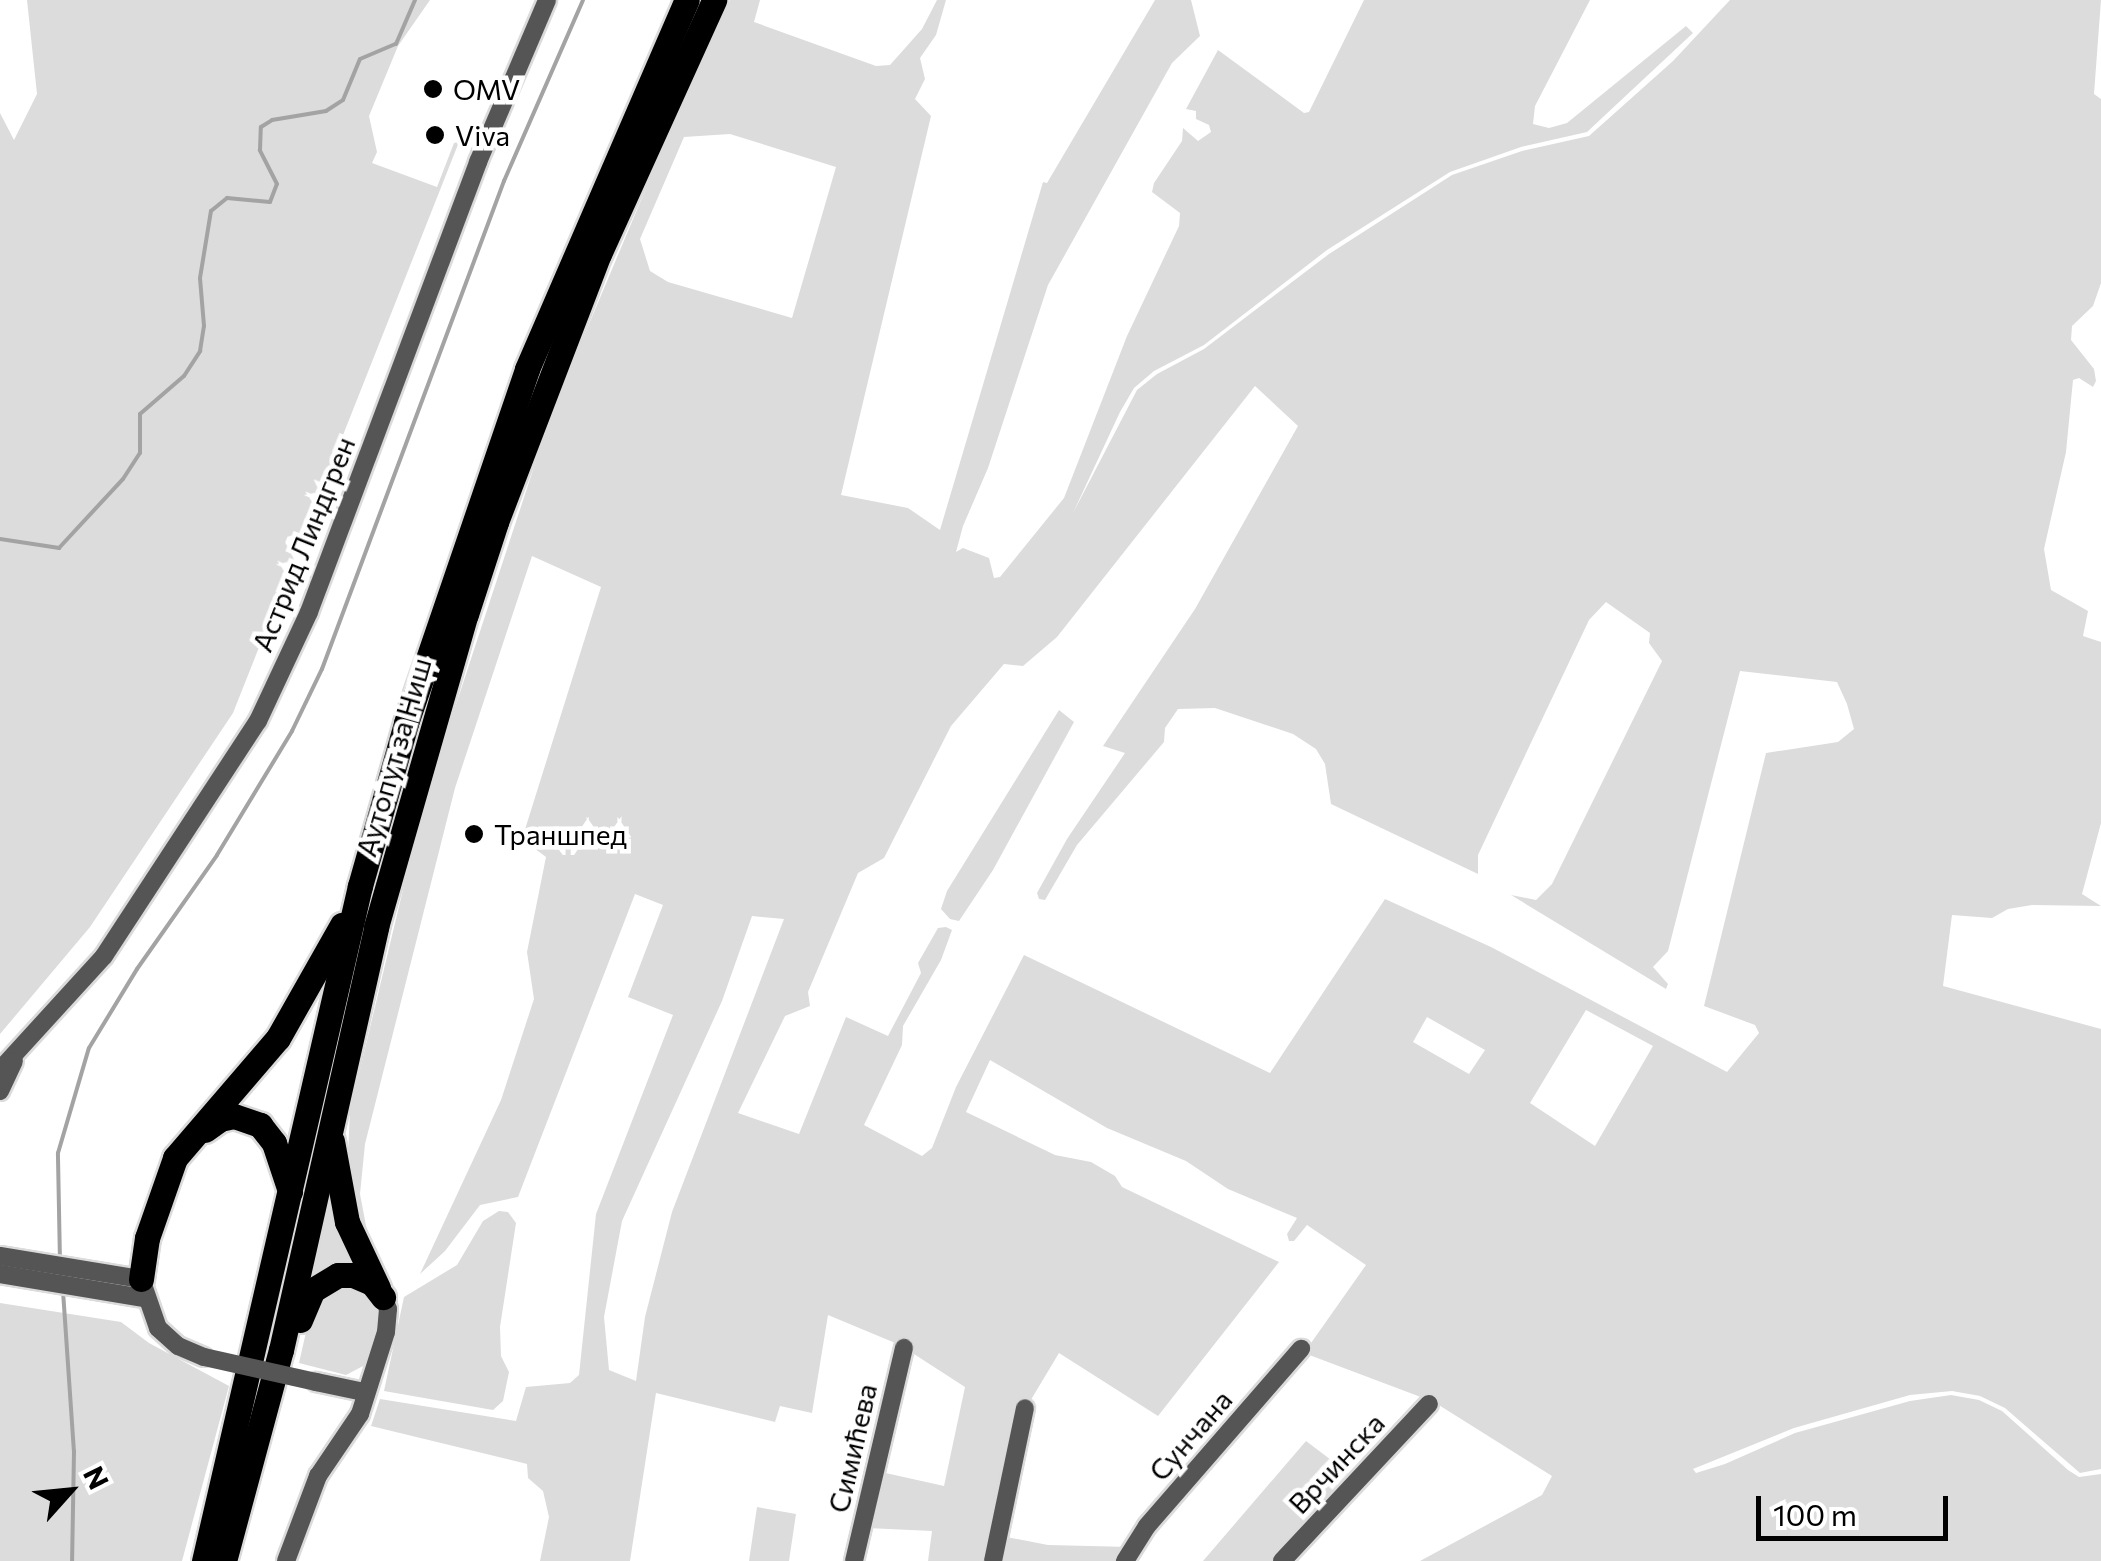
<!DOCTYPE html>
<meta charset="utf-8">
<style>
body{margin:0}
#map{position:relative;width:2101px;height:1561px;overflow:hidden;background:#fff;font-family:Commissioner,sans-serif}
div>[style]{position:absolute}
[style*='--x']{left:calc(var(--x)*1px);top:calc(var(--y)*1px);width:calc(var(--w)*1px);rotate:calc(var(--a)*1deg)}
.green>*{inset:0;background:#dcdcdc}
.stream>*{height:4px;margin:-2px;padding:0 2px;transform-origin:2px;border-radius:2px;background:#a3a3a3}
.roads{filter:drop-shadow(2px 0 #dbdbdb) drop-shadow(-2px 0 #dbdbdb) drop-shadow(0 2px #dbdbdb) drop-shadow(0 -2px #dbdbdb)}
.minor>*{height:18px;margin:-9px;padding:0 9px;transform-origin:9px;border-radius:9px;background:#555}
.highway>*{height:25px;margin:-12.5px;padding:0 12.5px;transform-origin:12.5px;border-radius:12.5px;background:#000}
.minor-bridge>*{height:18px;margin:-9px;padding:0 9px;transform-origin:9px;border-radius:9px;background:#555}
.dots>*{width:28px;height:28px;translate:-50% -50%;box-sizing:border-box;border:5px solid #fff;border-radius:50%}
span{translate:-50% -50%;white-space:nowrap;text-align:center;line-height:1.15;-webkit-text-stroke:9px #fff;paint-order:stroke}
.poi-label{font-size:28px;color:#000}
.left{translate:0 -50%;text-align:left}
.street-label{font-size:28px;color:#000}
.north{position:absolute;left:20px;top:1441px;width:100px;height:100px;-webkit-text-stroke:8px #fff;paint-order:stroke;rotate:63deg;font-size:28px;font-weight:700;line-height:40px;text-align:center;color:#000}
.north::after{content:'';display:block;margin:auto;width:35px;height:45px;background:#000;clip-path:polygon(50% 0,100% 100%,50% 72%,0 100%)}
.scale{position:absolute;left:1756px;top:1496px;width:192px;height:45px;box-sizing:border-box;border:5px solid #000;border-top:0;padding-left:12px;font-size:30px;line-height:35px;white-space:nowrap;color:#000;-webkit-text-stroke:8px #fff;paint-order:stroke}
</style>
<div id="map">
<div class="green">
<div style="clip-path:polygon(27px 0,430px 0,398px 46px,369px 116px,377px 152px,372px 163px,437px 187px,454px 143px,459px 142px,233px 713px,90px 927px,0 1034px,0 113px,14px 140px,37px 94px)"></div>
<div style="clip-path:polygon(evenodd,730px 0,760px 0,754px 22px,876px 66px,890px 65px,922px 29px,937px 0,946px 0,936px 35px,920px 58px,925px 79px,915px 99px,931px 116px,841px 495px,908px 508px,940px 530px,1043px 182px,1047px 183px,1155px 0,1191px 0,1200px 36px,1172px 63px,1048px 285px,988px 468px,963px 526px,956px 552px,963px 548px,989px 558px,994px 578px,1000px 577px,1064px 498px,1127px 336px,1179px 226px,1180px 213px,1152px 192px,1154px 183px,1182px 141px,1183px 128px,1198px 141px,1211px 132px,1209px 125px,1196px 119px,1196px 111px,1186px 109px,1218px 50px,1304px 113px,1309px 112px,1364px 0,1590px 0,1535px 106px,1533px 124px,1549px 128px,1567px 123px,1686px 26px,1693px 33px,1587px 132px,1521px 147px,1450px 172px,1327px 250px,1204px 345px,1154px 371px,1134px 388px,1120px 412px,1073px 513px,1137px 390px,1157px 374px,1204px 349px,1329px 254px,1452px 175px,1522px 151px,1589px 136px,1673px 61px,1730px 0,2101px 0,2094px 94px,2101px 99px,2101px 283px,2093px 306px,2072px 326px,2071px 340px,2094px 369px,2096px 381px,2093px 387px,2079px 378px,2073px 380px,2066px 452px,2044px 549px,2051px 590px,2088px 611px,2083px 636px,2101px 642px,2101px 823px,2082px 894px,2101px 906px,2032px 905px,2008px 909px,1992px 918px,1952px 915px,1943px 986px,2101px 1029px,2101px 1469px,2080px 1473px,2005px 1408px,1980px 1396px,1952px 1391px,1910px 1395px,1794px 1428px,1693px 1469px,1696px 1473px,1725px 1464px,1795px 1433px,1910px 1401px,1951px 1395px,1979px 1400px,2002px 1411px,2068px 1470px,2079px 1477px,2101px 1474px,2101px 1561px,1420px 1561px,1542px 1495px,1552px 1476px,1434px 1402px,1304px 1353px,1366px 1265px,1307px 1225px,1294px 1241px,1289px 1241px,1287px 1234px,1297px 1218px,1228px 1189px,1186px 1161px,1107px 1128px,990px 1060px,966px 1112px,1055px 1155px,1091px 1162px,1115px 1176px,1122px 1187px,1279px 1262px,1158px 1416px,1059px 1353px,1029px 1403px,990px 1561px,928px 1561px,932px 1531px,867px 1528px,881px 1472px,944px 1486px,965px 1387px,900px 1345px,828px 1315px,812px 1413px,780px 1406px,775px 1422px,656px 1393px,630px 1561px,540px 1561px,549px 1517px,543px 1491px,528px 1478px,527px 1464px,371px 1426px,380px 1399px,516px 1421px,526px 1387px,570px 1383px,579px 1375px,596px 1214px,673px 1015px,628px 997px,663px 905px,635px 894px,518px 1197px,480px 1205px,445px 1251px,420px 1274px,501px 1100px,534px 999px,527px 952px,546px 857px,522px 839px,601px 587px,532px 556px,455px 788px,365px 1144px,360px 1194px,367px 1231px,383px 1265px,378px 1266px,361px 1238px,347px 1175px,350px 1111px,424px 802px,552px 412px,681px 105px,730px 0,730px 134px,836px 167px,792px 318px,668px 282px,650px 271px,640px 239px,684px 137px,730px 134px,730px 0,1255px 386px,1298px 426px,1195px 609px,1103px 746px,1125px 753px,1067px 839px,1037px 893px,1039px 899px,1045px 900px,1077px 845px,1164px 742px,1165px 728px,1178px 709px,1215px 708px,1293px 734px,1316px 749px,1325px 764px,1331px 804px,1478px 874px,1478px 855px,1589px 620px,1606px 602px,1650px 633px,1649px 643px,1662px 661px,1552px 884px,1536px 900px,1511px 895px,1666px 989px,1668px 984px,1653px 967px,1668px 951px,1740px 671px,1837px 682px,1847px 704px,1854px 729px,1838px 742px,1766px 753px,1704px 1006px,1755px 1025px,1759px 1033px,1727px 1072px,1491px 947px,1385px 899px,1270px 1073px,1024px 955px,956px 1087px,932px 1148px,922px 1156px,864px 1125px,902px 1045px,903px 1026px,941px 960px,952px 930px,946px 927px,938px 928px,918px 963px,921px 973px,888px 1036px,846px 1017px,799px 1134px,738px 1113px,785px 1016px,810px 1006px,808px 992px,858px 873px,884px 858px,951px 726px,1004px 664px,1023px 666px,1057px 637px,1255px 386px,730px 0,752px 916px,784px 919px,672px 1212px,645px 1317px,636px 1381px,609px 1370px,604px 1317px,622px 1221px,722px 1001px,752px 916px,730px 0,1586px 1010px,1653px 1046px,1595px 1146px,1530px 1103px,1586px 1010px,730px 0,1427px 1017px,1485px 1050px,1469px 1074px,1413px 1042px,1427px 1017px)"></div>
<div style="clip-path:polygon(1059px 710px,1074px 722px,993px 870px,959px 921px,950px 919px,941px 909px,947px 891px)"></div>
<div style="clip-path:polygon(327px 1187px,369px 1276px,338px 1265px,323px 1269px,307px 1281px)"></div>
<div style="clip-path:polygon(499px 1211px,508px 1212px,516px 1223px,500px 1327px,501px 1356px,509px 1372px,503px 1401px,493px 1410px,384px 1391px,404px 1297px,457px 1265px,483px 1221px)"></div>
<div style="clip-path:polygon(360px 1286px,380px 1311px,365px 1365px,346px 1375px,299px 1363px,311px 1310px,331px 1288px)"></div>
<div style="clip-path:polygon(0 1303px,121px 1322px,149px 1343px,229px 1386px,182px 1561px,0 1561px)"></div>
<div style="clip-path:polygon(1306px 1441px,1355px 1478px,1277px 1561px,1203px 1561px)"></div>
<div style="clip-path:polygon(757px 1507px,796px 1514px,789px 1561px,749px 1561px)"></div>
<div style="clip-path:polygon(1001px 1536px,1048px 1545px,1130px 1547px,1121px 1561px,995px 1561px)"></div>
</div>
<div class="stream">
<div style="--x:0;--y:539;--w:60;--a:8.7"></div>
<div style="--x:59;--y:548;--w:94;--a:-47.2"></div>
<div style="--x:123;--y:479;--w:31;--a:-57"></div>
<div style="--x:140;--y:453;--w:39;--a:-90"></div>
<div style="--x:140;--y:414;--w:58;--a:-40.8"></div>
<div style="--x:184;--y:376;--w:30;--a:-57"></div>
<div style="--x:200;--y:351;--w:25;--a:-81"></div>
<div style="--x:204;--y:326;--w:48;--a:-94.8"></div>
<div style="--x:200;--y:278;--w:68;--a:-80.7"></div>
<div style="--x:211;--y:211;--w:21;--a:-39"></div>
<div style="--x:227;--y:198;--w:43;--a:5.3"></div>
<div style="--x:270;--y:202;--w:19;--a:-69"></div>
<div style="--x:277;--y:184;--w:38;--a:-117"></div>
<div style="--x:260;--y:150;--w:23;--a:-88"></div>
<div style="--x:261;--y:127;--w:13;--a:-32"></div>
<div style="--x:272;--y:120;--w:55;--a:-9.5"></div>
<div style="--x:326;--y:111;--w:20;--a:-33"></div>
<div style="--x:343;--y:100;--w:44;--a:-67.5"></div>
<div style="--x:360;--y:59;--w:39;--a:-23"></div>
<div style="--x:396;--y:44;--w:48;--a:-66.6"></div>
<div style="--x:60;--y:1262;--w:109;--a:-91.1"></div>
<div style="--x:58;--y:1153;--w:109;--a:-73.6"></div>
<div style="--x:89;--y:1048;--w:92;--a:-58.7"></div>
<div style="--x:137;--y:969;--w:139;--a:-54.9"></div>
<div style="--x:217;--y:855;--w:145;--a:-58.8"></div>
<div style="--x:292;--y:731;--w:69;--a:-64.2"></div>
<div style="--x:322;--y:669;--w:521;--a:-69.55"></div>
<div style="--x:504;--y:181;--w:197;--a:-66.4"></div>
<div style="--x:63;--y:1291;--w:160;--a:86.1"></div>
<div style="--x:74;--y:1451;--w:110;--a:91"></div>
</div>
<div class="roads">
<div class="minor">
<div style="--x:0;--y:1070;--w:154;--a:-47.6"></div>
<div style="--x:104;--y:956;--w:281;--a:-56.8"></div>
<div style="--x:258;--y:721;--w:120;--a:-64.9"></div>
<div style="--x:309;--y:612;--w:481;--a:-69.4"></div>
<div style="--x:478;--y:162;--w:176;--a:-66.9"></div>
<div style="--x:0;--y:1091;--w:33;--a:-65"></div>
<div style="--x:0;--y:1256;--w:143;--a:9.3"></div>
<div style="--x:141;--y:1279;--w:52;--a:70.9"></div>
<div style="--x:158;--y:1328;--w:27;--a:42"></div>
<div style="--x:178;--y:1346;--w:28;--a:23"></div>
<div style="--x:0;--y:1274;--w:146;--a:9.5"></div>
<div style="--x:316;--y:1382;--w:49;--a:11.8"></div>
<div style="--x:286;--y:1561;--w:91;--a:-69.4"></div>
<div style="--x:318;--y:1476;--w:75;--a:-55.9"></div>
<div style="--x:360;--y:1414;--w:86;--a:-72.4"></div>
<div style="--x:386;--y:1332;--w:23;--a:-85"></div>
<div style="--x:388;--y:1309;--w:13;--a:-113"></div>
<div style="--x:854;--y:1561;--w:219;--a:-76.8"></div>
<div style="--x:993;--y:1561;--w:156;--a:-78.2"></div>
<div style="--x:1125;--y:1561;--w:41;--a:-57.8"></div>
<div style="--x:1147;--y:1526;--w:235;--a:-49"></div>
<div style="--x:1282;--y:1561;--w:215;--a:-46.9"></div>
</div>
<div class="highway">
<div style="--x:205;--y:1130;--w:19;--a:-36"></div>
<div style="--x:220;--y:1119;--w:14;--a:-12"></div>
<div style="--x:234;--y:1116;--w:28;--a:19"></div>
<div style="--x:260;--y:1125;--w:23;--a:52"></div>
<div style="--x:274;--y:1143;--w:51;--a:71.6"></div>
<div style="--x:332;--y:1141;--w:82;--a:79.5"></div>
<div style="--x:347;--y:1222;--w:73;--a:64.8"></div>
<div style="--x:141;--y:1279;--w:41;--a:-81.7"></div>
<div style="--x:147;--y:1238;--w:85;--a:-70.7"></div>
<div style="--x:175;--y:1158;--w:158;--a:-49.4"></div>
<div style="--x:278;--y:1038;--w:130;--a:-60.5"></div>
<div style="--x:300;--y:1320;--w:33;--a:-67"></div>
<div style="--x:313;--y:1290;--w:29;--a:-31"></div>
<div style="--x:338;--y:1275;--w:15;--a:0"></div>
<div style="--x:353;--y:1275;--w:21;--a:23"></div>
<div style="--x:372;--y:1283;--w:18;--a:52"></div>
<div style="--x:204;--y:1561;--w:693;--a:-76.99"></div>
<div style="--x:360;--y:886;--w:169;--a:-74.2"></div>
<div style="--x:406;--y:723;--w:374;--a:-71.1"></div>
<div style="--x:527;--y:369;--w:402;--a:-66.6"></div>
<div style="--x:224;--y:1561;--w:219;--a:-74.9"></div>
<div style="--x:281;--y:1350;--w:434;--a:-77.3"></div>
<div style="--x:376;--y:927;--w:326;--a:-74"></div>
<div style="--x:466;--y:614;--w:97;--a:-71.9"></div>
<div style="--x:496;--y:522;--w:287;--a:-69"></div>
<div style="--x:599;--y:254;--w:279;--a:-65.6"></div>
</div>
</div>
<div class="minor-bridge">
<div style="--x:204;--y:1357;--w:115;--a:12.6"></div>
</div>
<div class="dots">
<div style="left:433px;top:89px;background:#000"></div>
<div style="left:435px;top:135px;background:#000"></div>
<div style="left:474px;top:834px;background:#000"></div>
</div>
<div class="poi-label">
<span class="left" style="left:453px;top:89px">OMV</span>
<span class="left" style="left:455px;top:135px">Viva</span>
<span class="left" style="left:494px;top:834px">Траншпед</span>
</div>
<div class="street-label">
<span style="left:303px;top:544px;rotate:-68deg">Астрид Линдгрен</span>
<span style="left:393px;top:757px;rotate:-74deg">Аутопут за Ниш</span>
<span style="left:1190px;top:1435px;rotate:-49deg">Сунчана</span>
<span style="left:852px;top:1448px;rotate:-77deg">Симићева</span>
<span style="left:1336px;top:1463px;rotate:-47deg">Врчинска</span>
</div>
<div class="north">N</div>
<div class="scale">100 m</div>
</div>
